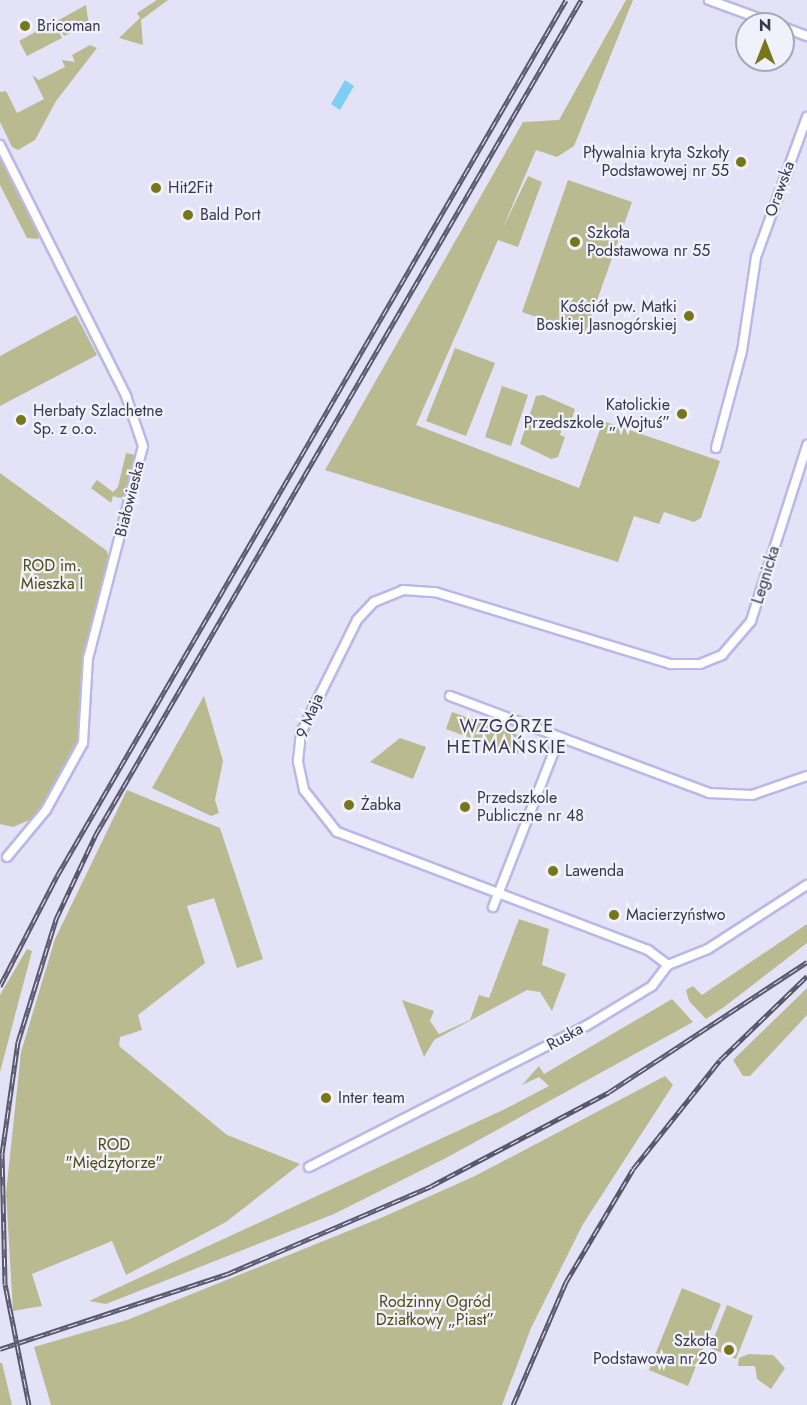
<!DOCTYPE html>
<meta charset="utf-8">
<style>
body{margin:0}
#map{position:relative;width:807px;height:1405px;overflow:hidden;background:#e4e2f7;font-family:Jost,sans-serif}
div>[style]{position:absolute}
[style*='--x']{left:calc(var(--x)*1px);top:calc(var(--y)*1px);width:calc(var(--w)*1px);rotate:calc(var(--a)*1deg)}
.green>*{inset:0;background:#b9ba90}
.water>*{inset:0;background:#7dcef2}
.roads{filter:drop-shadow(2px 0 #bbb7e8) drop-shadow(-2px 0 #bbb7e8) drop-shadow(0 2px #bbb7e8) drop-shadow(0 -2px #bbb7e8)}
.minor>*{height:8px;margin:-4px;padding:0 4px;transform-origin:4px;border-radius:4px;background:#fff}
.rail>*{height:5px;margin-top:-2.5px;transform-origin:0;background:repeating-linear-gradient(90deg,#f1f1fb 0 9px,#5a586c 0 18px);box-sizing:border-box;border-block:2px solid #5a586c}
.dots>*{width:16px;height:16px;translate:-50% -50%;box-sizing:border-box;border:3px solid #f1f1fb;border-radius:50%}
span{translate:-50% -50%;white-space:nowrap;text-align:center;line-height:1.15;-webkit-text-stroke:4.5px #f1f1fb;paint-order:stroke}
.poi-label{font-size:16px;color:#39374b}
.left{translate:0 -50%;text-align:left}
.right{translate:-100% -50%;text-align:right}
.street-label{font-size:16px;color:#39374b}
.park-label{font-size:16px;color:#4d4c15}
.neighbourhood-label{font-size:18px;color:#39374b;letter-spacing:1.5px}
.north{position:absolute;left:735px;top:12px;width:60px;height:60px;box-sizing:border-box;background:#f1f1fb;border:2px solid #a7a7b5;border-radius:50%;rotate:0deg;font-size:16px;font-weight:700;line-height:24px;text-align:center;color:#39374b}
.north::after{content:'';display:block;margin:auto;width:21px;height:27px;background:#77761b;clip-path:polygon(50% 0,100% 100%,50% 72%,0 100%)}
</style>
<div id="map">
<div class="green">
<div style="clip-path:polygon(157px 0,168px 0,141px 20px,143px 45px,119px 38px,140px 18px,137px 13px)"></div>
<div style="clip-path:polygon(626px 0,633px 0,574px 146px,557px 157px,536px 150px,502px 230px,528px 176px,542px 182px,518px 247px,498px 240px,416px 425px,579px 488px,603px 421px,720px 461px,701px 518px,694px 522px,664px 512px,659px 524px,634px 516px,618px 562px,325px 470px,523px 122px,559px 120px)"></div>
<div style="clip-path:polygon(86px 5px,90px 33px,83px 27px,64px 36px,57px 21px)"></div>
<div style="clip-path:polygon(54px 22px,62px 38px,27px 56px,19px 41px)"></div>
<div style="clip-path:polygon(90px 45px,97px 48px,56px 101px,35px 140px,18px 150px,12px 147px,0 122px,0 92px,6px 91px,17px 113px,44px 99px,32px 75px,39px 80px,65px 67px,62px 60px,75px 62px,72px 55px)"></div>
<div style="clip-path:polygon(0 157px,40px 234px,38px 239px,27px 238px,0 185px)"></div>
<div style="clip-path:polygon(568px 180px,632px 202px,585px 334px,522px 312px)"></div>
<div style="clip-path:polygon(76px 315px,97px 355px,0 406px,0 356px)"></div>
<div style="clip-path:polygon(455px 348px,495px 363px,466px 436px,426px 421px)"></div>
<div style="clip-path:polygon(502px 386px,528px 395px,511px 446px,485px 437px)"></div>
<div style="clip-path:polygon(543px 395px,575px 409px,568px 430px,562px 428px,560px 435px,565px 437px,558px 457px,551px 459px,520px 444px,527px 423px,532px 425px,529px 417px,536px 396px)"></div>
<div style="clip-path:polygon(126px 453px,135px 455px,124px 499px,113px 496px,111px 503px,91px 488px,97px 480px,113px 492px,118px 487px)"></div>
<div style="clip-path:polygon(0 473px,107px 551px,109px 560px,81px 672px,77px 748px,45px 804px,32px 819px,13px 827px,0 824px)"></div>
<div style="clip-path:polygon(204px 696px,223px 761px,215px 800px,219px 813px,211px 816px,152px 788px)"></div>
<div style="clip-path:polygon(452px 712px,523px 737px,517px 755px,446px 729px)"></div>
<div style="clip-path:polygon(400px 738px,426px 747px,413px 779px,370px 762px)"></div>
<div style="clip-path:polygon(127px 790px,220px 828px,263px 959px,237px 968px,214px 898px,187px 906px,205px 963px,138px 1015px,142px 1030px,120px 1037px,119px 1046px,227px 1135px,300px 1164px,226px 1222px,126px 1275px,112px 1241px,32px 1274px,42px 1306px,13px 1311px,6px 1193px,21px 1052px,55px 939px)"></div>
<div style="clip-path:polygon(519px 919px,549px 929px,542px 965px,566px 974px,552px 1011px,540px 992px,527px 990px,434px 1040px,424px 1057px,402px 1000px,434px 1011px,430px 1021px,439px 1034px,470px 1020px,479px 995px,489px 998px)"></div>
<div style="clip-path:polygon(807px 924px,807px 943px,724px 1007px,706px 1019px,689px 1001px,686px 990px,693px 986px,702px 995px)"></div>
<div style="clip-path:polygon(27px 949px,32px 951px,0 1072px,0 995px)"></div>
<div style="clip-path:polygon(807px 988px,807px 1015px,750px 1076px,743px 1076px,733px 1060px)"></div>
<div style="clip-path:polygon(672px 999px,693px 1022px,446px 1158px,334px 1214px,106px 1304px,89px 1301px,503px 1110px,549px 1086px,539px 1077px,522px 1085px,539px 1066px,544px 1074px)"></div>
<div style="clip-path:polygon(665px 1076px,673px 1085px,583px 1224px,531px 1328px,502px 1405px,51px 1405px,34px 1347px,127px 1320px,383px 1217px,475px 1176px)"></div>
<div style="clip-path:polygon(682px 1288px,721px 1304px,688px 1386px,649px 1370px)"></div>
<div style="clip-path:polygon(727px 1305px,753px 1316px,736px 1359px,710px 1348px)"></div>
<div style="clip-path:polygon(749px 1354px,773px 1355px,785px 1368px,771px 1389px,757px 1379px,755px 1366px,738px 1366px,739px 1358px)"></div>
<div style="clip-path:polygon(0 1363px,2px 1363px,12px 1405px,0 1405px)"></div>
</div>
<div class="water">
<div style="clip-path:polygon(345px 80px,354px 86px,340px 110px,331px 104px)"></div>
</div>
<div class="roads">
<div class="minor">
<div style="--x:709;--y:0;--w:70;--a:20"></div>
<div style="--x:783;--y:27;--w:26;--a:21"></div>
<div style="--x:0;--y:145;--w:281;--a:63.3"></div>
<div style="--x:126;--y:396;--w:53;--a:71.2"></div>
<div style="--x:143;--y:446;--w:219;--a:104.5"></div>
<div style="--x:88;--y:658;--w:85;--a:93.4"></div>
<div style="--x:83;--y:743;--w:77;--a:118.9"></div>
<div style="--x:46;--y:810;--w:61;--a:129.7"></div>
<div style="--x:716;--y:448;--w:100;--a:-75"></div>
<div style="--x:742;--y:351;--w:95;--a:-81.5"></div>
<div style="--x:756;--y:257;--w:149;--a:-70"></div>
<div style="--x:450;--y:696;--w:277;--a:20.5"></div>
<div style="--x:709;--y:793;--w:43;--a:2.7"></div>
<div style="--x:752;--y:795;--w:58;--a:-19.1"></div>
<div style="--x:493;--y:907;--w:178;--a:-68.6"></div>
<div style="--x:668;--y:965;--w:25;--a:-143"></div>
<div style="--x:648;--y:950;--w:333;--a:-159.2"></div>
<div style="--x:337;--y:832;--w:53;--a:-128.2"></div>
<div style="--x:304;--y:790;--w:30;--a:-102"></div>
<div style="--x:298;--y:761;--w:28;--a:-84"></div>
<div style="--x:301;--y:733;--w:126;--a:-63.6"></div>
<div style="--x:357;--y:620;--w:25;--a:-47"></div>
<div style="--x:374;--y:602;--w:31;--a:-22"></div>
<div style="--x:403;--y:590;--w:32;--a:4"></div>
<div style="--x:435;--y:592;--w:247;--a:17"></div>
<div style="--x:671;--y:664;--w:29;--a:0"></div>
<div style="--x:700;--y:664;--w:24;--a:-22"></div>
<div style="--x:722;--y:655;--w:45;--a:-49.5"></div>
<div style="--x:751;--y:621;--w:185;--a:-72.3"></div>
<div style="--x:309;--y:1167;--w:311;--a:-27"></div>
<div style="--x:586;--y:1026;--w:77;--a:-31.2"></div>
<div style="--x:652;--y:986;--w:26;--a:-53"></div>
<div style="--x:668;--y:965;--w:43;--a:-21.8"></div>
<div style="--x:708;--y:949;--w:118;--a:-32.9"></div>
</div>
</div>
<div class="rail">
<div style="--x:0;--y:986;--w:124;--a:-62.6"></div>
<div style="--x:57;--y:876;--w:1013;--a:-59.84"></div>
<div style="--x:0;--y:1349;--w:239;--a:-18.3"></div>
<div style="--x:227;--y:1274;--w:222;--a:-23.3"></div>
<div style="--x:431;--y:1186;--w:201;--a:-27.8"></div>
<div style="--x:609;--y:1092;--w:237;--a:-33.3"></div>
<div style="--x:29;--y:1405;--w:123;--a:-101.2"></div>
<div style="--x:5;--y:1284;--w:130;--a:-91.3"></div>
<div style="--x:2;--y:1154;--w:113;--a:-81.9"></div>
<div style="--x:18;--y:1042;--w:129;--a:-72.8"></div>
<div style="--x:56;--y:919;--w:94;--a:-64.8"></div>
<div style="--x:96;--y:834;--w:965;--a:-59.82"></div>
<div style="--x:513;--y:1405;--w:134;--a:-66.7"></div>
<div style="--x:566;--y:1282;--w:131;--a:-59.3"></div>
<div style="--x:633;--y:1169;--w:139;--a:-51.4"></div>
<div style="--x:720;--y:1060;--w:121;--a:-44"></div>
</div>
<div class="dots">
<div style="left:25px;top:26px;background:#77761b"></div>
<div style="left:741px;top:162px;background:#77761b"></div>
<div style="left:156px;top:188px;background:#77761b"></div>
<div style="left:188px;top:215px;background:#77761b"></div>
<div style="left:575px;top:242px;background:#77761b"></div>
<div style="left:689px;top:316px;background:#77761b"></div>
<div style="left:682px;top:414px;background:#77761b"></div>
<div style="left:21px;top:420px;background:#77761b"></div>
<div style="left:349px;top:805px;background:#77761b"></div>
<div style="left:465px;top:807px;background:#77761b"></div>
<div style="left:553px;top:871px;background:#77761b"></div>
<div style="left:614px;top:915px;background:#77761b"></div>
<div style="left:326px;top:1098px;background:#77761b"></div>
<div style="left:729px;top:1350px;background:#77761b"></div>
</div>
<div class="poi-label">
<span class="left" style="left:37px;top:26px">Bricoman</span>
<span class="right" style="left:729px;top:162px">Pływalnia kryta Szkoły<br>Podstawowej nr 55</span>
<span class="left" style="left:168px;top:188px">Hit2Fit</span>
<span class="left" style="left:200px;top:215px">Bald Port</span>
<span class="left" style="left:587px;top:242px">Szkoła<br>Podstawowa nr 55</span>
<span class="right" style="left:677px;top:316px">Kościół pw. Matki<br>Boskiej Jasnogórskiej</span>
<span class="right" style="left:670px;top:414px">Katolickie<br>Przedszkole „Wojtuś”</span>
<span class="left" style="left:33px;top:420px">Herbaty Szlachetne<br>Sp. z o.o.</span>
<span class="left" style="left:477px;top:807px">Przedszkole<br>Publiczne nr 48</span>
<span class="left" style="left:361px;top:805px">Żabka</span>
<span class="left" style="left:565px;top:871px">Lawenda</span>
<span class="left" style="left:626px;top:915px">Macierzyństwo</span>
<span class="left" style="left:338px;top:1098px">Inter team</span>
<span class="right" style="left:717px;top:1350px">Szkoła<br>Podstawowa nr 20</span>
</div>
<div class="street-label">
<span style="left:780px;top:189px;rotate:-70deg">Orawska</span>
<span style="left:130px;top:499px;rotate:-76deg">Białowieska</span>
<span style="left:766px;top:575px;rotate:-73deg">Legnicka</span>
<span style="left:310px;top:716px;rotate:-68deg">9 Maja</span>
<span style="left:565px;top:1037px;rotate:-29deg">Ruska</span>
</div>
<div class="park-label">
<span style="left:52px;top:575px">ROD im.<br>Mieszka I</span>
<span style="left:114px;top:1154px">ROD<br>"Międzytorze"</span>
<span style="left:435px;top:1311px">Rodzinny Ogród<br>Działkowy „Piast”</span>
</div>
<div class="neighbourhood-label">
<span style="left:507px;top:737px">WZGÓRZE<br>HETMAŃSKIE</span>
</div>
<div class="north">N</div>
</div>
